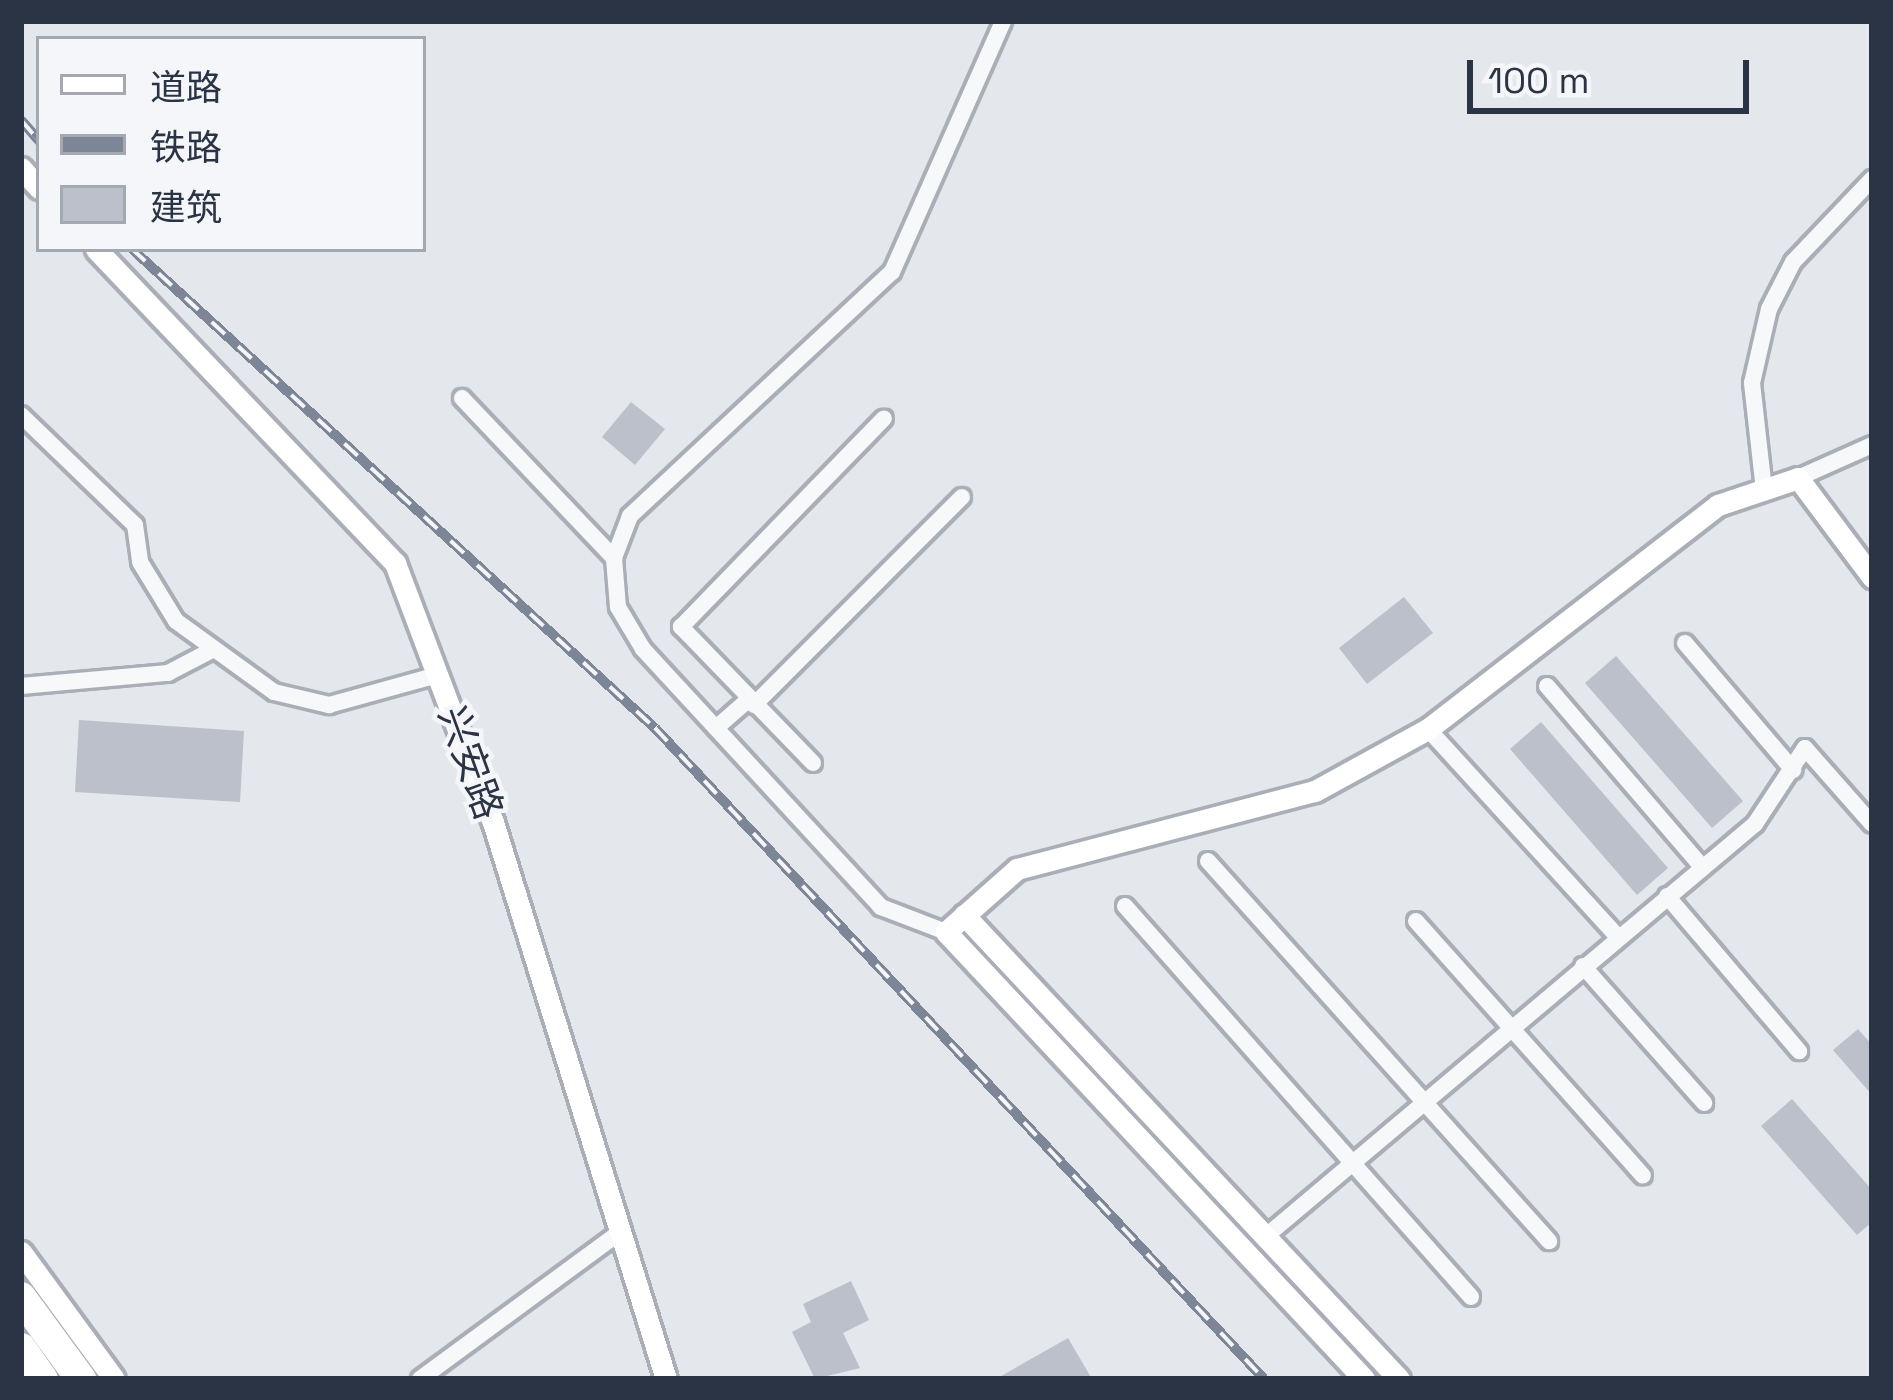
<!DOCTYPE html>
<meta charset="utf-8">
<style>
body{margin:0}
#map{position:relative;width:1893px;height:1400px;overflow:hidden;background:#e4e7ec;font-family:"Space Grotesk","Noto Sans SC",sans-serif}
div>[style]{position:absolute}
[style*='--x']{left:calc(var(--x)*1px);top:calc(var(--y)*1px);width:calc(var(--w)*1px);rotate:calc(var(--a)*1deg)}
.building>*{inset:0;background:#bbc0ca}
.roads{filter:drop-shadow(3px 0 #a9aeb7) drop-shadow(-3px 0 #a9aeb7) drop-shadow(0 3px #a9aeb7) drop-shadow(0 -3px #a9aeb7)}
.street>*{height:16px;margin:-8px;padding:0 8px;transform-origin:8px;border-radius:8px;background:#f7f8fa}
.secondary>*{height:21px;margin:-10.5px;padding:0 10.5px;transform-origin:10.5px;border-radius:10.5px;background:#fff}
.highway>*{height:30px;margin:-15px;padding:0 15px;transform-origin:15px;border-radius:15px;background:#fff}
.rail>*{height:10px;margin-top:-5px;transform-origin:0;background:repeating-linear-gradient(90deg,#f4f6f9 0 18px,#7d8696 0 36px);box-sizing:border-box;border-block:3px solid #7d8696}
span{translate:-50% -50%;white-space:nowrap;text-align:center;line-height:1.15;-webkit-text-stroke:9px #f4f6f9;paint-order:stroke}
.street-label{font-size:39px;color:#2b3445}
.frame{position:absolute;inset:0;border:24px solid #2b3445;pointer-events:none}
.legend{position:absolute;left:36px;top:36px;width:390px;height:216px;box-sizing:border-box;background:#f4f6f9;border:3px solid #a4a8b1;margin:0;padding:15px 21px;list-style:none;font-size:36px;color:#2b3445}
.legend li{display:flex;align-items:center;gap:24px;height:60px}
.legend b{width:60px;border:3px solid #a4a8b1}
.scale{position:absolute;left:1467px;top:60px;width:282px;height:54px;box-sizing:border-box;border:6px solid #2b3445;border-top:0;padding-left:15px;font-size:36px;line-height:42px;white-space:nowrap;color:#2b3445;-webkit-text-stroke:9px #f4f6f9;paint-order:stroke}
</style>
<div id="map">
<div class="building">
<div style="clip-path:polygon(631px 402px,665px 429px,635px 465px,602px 437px)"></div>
<div style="clip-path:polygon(1404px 597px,1433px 633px,1367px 684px,1339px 648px)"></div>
<div style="clip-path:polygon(1616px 656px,1743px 801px,1712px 828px,1585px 683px)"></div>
<div style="clip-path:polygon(79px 720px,244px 731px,240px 802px,75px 792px)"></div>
<div style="clip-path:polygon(1541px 722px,1668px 868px,1637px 895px,1510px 749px)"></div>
<div style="clip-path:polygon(1858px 1029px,1872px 1045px,1872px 1095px,1833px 1050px)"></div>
<div style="clip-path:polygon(1792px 1099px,1872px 1190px,1872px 1222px,1857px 1235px,1761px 1126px)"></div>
<div style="clip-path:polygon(851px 1281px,869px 1320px,843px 1333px,860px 1368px,815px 1379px,792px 1332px,811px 1322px,803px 1304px)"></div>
<div style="clip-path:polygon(1068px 1338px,1092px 1379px,996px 1379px)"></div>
</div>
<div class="roads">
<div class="street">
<div style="--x:462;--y:398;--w:221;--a:46.5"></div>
<div style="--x:21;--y:415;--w:158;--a:44"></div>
<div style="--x:135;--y:525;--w:37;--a:82"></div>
<div style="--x:140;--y:562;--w:69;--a:58.6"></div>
<div style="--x:176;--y:621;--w:121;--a:35.9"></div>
<div style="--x:274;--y:692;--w:57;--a:13.3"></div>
<div style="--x:329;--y:705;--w:112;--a:-15.5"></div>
<div style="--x:1798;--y:478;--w:81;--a:-24"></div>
<div style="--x:1764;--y:490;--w:108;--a:-96.4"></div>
<div style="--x:1752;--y:383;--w:76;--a:-77.1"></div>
<div style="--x:1769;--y:309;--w:53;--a:-62.9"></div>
<div style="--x:1793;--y:262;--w:115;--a:-46.4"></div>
<div style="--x:1685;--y:643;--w:167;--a:49.6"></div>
<div style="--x:21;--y:686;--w:148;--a:-5.1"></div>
<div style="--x:168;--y:673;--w:52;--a:-27.6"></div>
<div style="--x:1547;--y:686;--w:238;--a:49.4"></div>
<div style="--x:754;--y:705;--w:294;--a:-45"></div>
<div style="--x:716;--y:728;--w:44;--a:-41.3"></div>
<div style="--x:1428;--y:729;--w:280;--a:47.6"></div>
<div style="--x:813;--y:763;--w:190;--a:-134.1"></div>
<div style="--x:681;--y:627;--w:291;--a:-45.8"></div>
<div style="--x:1208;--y:861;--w:511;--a:48.1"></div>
<div style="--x:1667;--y:896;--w:204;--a:49.6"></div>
<div style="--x:1125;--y:906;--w:522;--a:48.49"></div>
<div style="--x:1416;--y:921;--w:341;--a:48.3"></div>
<div style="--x:946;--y:932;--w:70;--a:-159"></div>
<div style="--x:881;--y:907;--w:351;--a:-132.7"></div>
<div style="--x:643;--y:649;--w:49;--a:-120.8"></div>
<div style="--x:618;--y:607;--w:49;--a:-94.7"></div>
<div style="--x:614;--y:558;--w:45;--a:-69.1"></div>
<div style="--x:630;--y:516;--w:358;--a:-43"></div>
<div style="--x:892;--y:272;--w:274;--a:-66.1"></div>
<div style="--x:1583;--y:966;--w:183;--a:48.5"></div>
<div style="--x:1265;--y:1237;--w:641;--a:-40.13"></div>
<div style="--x:1755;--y:824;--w:91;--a:-56.7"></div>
<div style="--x:1805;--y:748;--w:101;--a:48.6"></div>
<div style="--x:420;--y:1379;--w:248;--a:-36.3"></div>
</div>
<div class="secondary">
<div style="--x:21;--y:168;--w:27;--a:48"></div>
<div style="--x:96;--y:249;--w:434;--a:46.4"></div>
<div style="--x:395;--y:563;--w:277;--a:69.3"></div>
<div style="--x:493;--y:822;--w:583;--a:72.75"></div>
<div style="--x:964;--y:915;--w:636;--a:46.85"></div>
<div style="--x:21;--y:1252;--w:157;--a:53.8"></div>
<div style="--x:1364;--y:1379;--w:612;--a:-133.08"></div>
<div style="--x:946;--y:932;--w:95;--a:-41.6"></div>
<div style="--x:1017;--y:869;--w:308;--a:-14.7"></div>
<div style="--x:1315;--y:791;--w:129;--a:-28.8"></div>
<div style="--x:1428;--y:729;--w:366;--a:-37.7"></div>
<div style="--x:1718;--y:505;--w:84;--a:-18.6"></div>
<div style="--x:1798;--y:478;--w:124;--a:53.2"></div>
</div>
<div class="highway">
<div style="--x:21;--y:1297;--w:102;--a:53.8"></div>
<div style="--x:21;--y:1348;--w:38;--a:55"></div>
</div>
</div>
<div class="rail">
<div style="--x:21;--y:120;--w:28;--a:49"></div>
<div style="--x:132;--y:249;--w:709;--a:42.49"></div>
<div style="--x:655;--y:728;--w:891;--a:46.91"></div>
</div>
<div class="street-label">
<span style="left:470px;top:763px;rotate:70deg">兴安路</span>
</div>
<div class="frame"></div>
<ul class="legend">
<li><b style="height:15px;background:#fff"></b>道路</li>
<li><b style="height:15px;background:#7d8696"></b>铁路</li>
<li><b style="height:33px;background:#bbc0ca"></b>建筑</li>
</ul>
<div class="scale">100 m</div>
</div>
